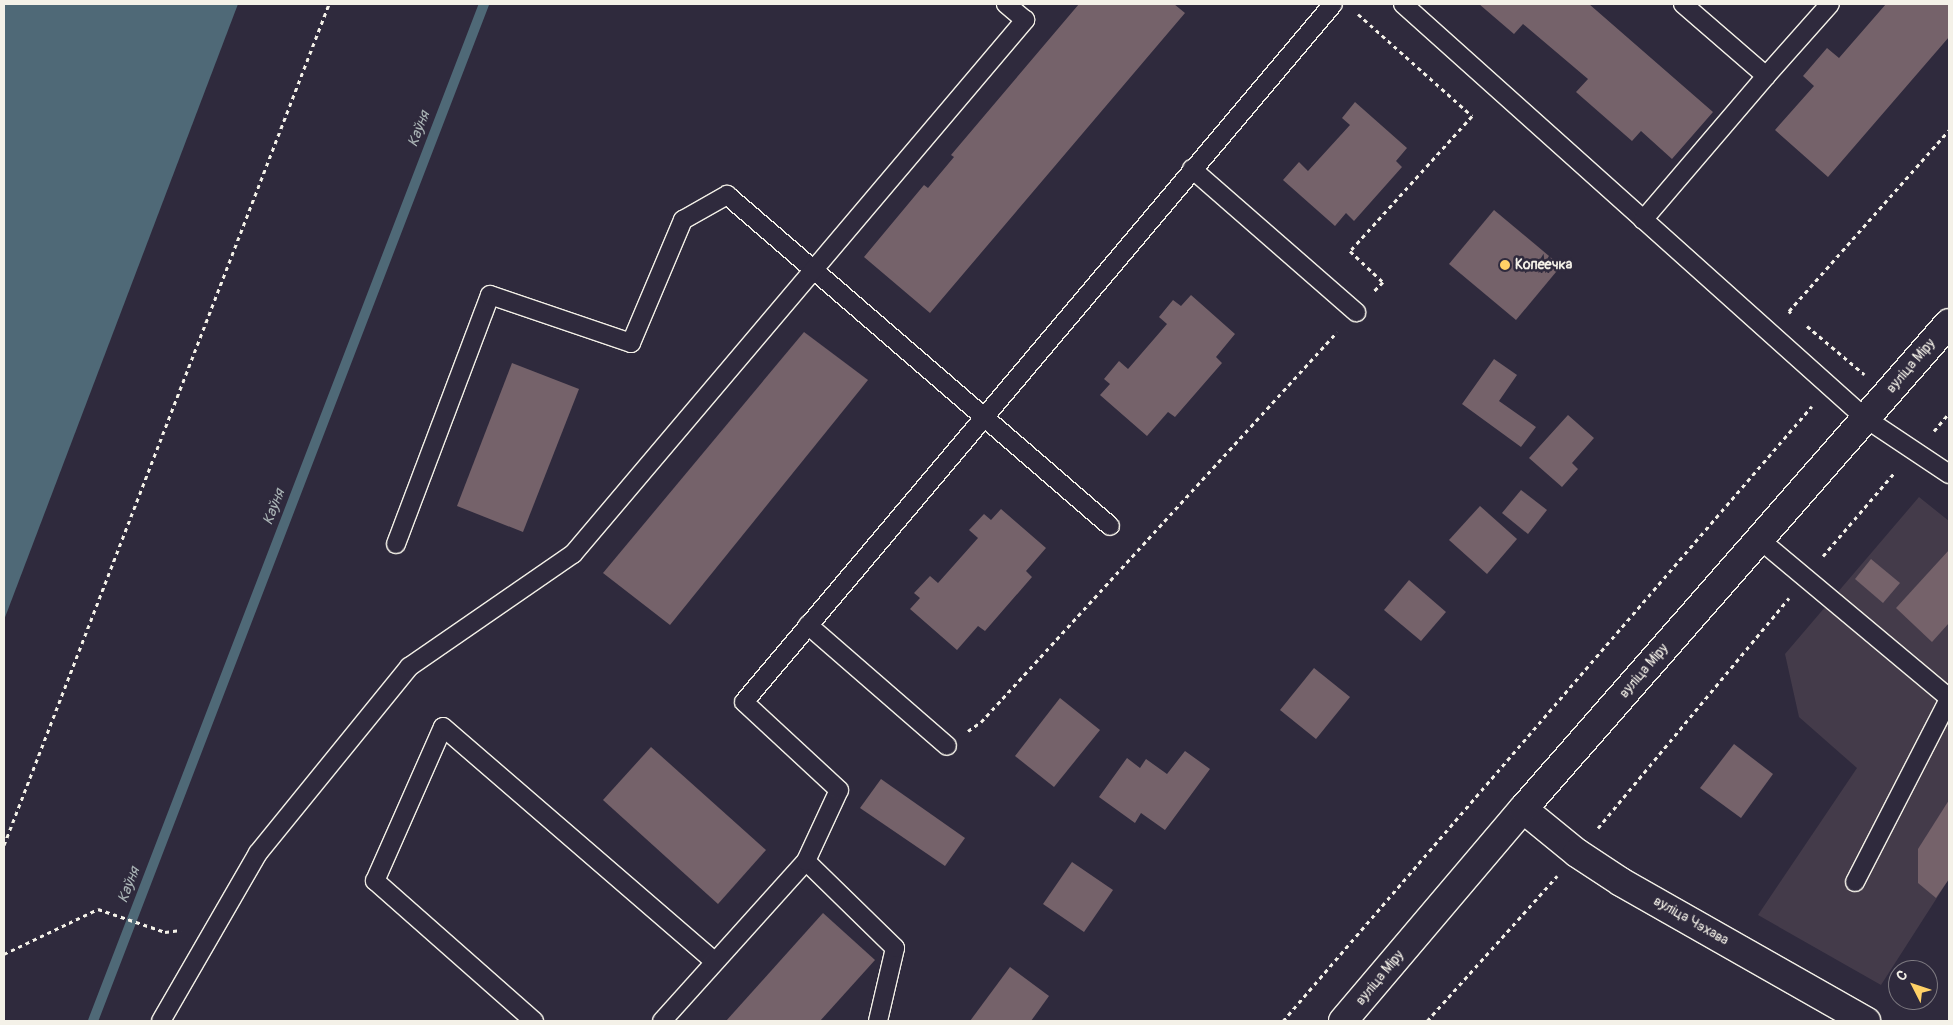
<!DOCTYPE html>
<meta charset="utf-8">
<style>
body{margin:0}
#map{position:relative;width:1953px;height:1025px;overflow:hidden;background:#2f2a3d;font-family:Pangolin,sans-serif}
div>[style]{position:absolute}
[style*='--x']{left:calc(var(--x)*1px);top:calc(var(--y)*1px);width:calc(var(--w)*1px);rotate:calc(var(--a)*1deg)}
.built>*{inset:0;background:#443b4a}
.water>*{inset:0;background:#4f6977}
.stream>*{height:10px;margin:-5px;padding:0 5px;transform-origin:5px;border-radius:5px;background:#4f6977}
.building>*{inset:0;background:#75626a}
.path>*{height:3px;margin-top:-1.5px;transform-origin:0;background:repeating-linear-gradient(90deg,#f4f1e8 0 4px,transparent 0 8px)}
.roads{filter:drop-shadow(1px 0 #f4f1e8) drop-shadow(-1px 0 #f4f1e8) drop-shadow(0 1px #f4f1e8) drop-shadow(0 -1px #f4f1e8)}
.lane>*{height:18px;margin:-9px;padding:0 9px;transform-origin:9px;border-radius:9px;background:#2f2a3d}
.secondary>*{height:28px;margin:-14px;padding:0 14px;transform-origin:14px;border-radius:14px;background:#2f2a3d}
.dots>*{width:14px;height:14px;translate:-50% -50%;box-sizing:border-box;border:2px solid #2f2a3d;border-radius:50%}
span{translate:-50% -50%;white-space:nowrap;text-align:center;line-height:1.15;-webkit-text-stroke:5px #2f2a3d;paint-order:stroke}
.poi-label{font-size:14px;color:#f4f1e8;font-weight:700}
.left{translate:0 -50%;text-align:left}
.street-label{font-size:14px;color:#f4f1e8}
.water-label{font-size:15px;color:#aab4b5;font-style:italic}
.frame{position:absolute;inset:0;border:5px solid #f4f1e8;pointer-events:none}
.north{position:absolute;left:1888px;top:960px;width:50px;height:50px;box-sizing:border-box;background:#2f2a3d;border:1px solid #7e7a81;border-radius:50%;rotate:311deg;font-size:14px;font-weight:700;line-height:20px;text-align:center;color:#f4f1e8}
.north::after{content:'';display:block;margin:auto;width:18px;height:22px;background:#ffd166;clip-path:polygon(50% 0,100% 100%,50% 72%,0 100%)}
</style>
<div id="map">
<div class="built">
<div style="clip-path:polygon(1919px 497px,1949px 521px,1949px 879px,1881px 985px,1758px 915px,1857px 768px,1799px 717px,1785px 654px)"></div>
</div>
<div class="water">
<div style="clip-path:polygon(4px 4px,238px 4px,4px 620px)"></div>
</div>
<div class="stream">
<div style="--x:93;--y:1021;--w:1090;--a:-68.97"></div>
</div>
<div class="building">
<div style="clip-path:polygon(1079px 4px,1174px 4px,1185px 13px,930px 313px,864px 257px,924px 185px,928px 188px,954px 157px,951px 155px)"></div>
<div style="clip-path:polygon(1479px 4px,1589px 4px,1713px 112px,1672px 159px,1641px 131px,1632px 141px,1576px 92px,1588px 79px,1523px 24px,1514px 34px)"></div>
<div style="clip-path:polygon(1886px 4px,1949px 4px,1949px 37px,1828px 177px,1775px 130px,1814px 86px,1803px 76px,1827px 48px,1839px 58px)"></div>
<div style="clip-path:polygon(1355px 102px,1407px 148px,1396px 161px,1402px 167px,1354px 221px,1346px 213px,1335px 226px,1283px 180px,1299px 162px,1308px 171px,1350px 125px,1342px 118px)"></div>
<div style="clip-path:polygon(1494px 210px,1561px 266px,1516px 320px,1449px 264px)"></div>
<div style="clip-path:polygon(1191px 295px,1235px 334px,1216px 357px,1222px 363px,1175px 417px,1168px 412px,1147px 436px,1100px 395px,1110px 384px,1104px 379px,1119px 361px,1128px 369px,1167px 324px,1159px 317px,1173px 300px,1181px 306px)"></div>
<div style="clip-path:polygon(804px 332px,868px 380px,670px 625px,603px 573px)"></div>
<div style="clip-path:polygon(1494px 359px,1517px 375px,1499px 401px,1536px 427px,1521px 447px,1462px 404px)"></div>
<div style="clip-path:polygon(512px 363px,579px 389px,523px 532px,457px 506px)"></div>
<div style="clip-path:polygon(1568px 415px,1594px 438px,1572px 463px,1578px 469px,1562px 487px,1529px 458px)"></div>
<div style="clip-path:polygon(1521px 490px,1547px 510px,1528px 534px,1502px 513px)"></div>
<div style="clip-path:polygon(1480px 506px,1517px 539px,1487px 574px,1449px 540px)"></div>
<div style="clip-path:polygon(1001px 509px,1046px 548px,1026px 571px,1032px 577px,985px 631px,978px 626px,957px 650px,910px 609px,920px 598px,914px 593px,930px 576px,938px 583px,978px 538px,969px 530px,984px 514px,991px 520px)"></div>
<div style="clip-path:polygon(1949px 550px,1949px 623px,1932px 642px,1896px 608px)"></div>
<div style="clip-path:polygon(1871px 559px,1900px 583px,1883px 603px,1855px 579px)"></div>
<div style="clip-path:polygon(1409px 580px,1446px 612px,1421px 641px,1384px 610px)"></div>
<div style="clip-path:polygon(1314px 668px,1350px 697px,1316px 739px,1280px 710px)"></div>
<div style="clip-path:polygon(1060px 698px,1100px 730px,1054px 787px,1015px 756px)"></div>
<div style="clip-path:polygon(1734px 744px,1773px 774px,1741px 818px,1700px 788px)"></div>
<div style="clip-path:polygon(651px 747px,766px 850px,718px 904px,603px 800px)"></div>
<div style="clip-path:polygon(1185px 751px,1210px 769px,1165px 830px,1141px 813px,1135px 823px,1099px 797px,1127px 758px,1140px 768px,1146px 759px,1167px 774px)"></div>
<div style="clip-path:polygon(881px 779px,965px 838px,945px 866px,860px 808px)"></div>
<div style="clip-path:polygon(1949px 800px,1949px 879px,1936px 898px,1918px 883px,1918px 849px)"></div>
<div style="clip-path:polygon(1072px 862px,1113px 890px,1084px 932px,1043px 904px)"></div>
<div style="clip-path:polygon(823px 913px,875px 960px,820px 1021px,726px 1021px)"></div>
<div style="clip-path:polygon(1010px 967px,1049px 996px,1031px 1021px,970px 1021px)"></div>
</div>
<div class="path">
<div style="--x:1358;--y:14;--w:153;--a:41.8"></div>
<div style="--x:1472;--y:116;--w:182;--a:132.1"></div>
<div style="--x:1350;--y:251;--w:45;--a:43.2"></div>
<div style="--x:1383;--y:282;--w:14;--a:135"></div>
<div style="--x:1791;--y:313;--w:3;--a:-135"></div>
<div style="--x:1789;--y:311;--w:242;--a:-48.5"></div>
<div style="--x:1807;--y:326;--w:75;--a:40.1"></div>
<div style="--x:1934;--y:431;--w:23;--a:-50"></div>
<div style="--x:1823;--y:556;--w:111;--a:-49.4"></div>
<div style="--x:968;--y:731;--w:16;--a:-35"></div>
<div style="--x:981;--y:722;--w:528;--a:-47.61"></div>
<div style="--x:1598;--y:828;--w:299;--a:-50.3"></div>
<div style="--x:4;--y:845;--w:902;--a:-68.87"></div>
<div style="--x:4;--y:954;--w:104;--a:-25.6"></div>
<div style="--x:98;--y:909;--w:71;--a:18.9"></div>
<div style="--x:165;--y:932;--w:16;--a:-7"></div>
<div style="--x:1283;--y:1021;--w:811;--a:-49.3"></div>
<div style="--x:1427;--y:1021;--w:195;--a:-48.1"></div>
</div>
<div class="roads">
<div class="lane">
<div style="--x:1403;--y:4;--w:620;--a:41.86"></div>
<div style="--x:1865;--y:418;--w:101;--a:33.7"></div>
<div style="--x:1683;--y:4;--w:110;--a:40.9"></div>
<div style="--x:1766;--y:76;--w:96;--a:-48.4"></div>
<div style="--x:1192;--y:169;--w:218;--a:41.1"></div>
<div style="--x:1643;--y:220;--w:189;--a:-49.5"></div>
<div style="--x:1759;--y:539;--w:248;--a:39.9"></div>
<div style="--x:396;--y:544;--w:266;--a:-69.3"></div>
<div style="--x:490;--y:295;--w:149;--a:18.8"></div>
<div style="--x:631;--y:343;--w:134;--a:-67.1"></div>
<div style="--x:683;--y:220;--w:51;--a:-29.6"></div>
<div style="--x:727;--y:195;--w:506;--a:40.83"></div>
<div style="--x:808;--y:625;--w:184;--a:41"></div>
<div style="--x:1855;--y:882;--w:206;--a:-62.8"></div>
<div style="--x:161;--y:1021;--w:194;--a:-60"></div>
<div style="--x:258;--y:853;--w:240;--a:-50.9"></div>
<div style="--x:409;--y:667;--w:199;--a:-34.6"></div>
<div style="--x:573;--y:554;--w:700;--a:-49.75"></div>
<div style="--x:1025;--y:20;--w:25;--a:-140"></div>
<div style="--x:534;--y:1021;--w:212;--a:-138.6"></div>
<div style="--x:375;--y:881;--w:168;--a:-66.2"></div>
<div style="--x:443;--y:727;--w:359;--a:40.8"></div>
<div style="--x:662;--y:1021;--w:215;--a:-48"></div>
<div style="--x:878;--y:1021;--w:75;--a:-76.9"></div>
<div style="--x:895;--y:948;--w:124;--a:-135.7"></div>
<div style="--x:806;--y:861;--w:78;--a:-65.1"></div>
<div style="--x:839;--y:790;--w:129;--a:-137.2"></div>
<div style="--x:744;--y:702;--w:913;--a:-49.84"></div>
</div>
<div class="secondary">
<div style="--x:1523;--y:809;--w:70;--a:39.2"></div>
<div style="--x:1577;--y:853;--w:53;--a:33.4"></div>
<div style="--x:1621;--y:882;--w:282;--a:29.6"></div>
<div style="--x:1343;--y:1021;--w:278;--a:-49.7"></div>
<div style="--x:1523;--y:809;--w:646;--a:-48.76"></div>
</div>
</div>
<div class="dots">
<div style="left:1505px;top:265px;background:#ffd166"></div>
</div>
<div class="poi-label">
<span class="left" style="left:1515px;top:265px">Копеечка</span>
</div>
<div class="street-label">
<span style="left:1911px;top:366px;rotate:-49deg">вуліца Міру</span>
<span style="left:1644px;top:671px;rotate:-49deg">вуліца Міру</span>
<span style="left:1691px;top:921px;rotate:30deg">вуліца Чэхава</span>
<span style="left:1380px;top:978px;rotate:-50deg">вуліца Міру</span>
</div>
<div class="water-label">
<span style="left:419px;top:129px;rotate:-69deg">Каўня</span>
<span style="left:274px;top:507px;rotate:-69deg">Каўня</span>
<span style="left:129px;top:885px;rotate:-69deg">Каўня</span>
</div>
<div class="frame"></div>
<div class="north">С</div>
</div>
